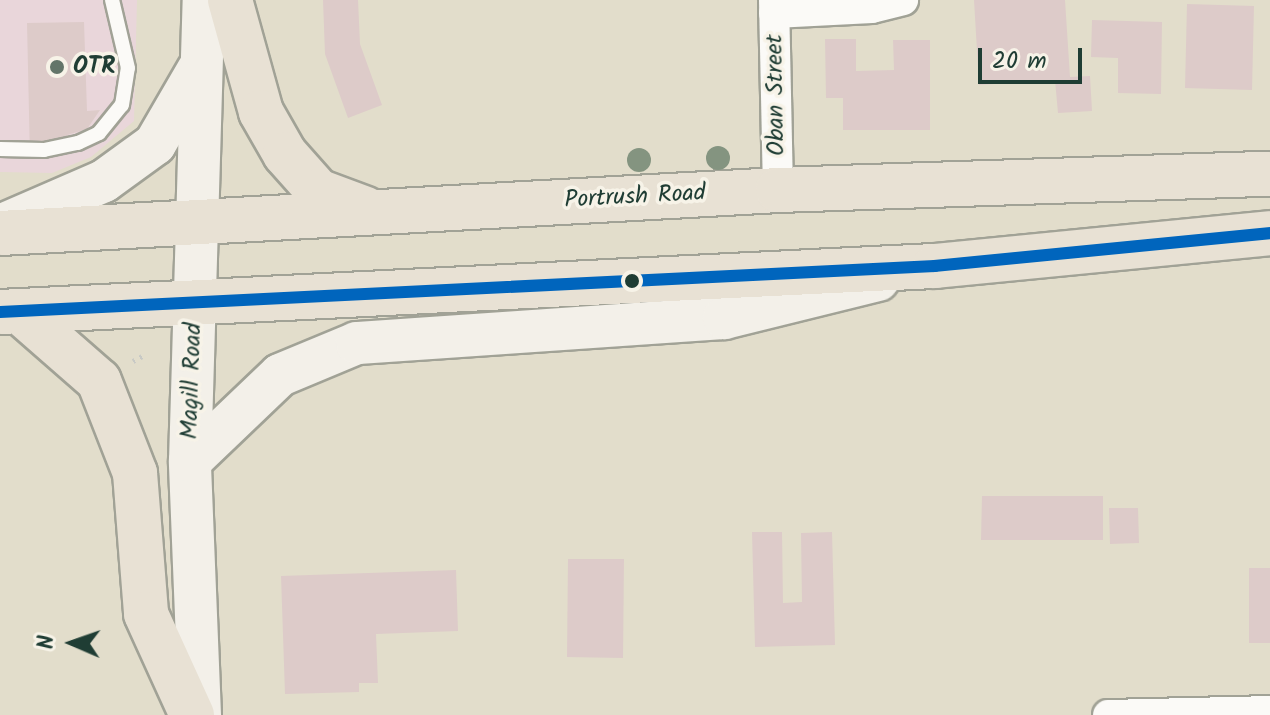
<!DOCTYPE html>
<style>
body{margin:0}
#map{position:relative;width:1270px;height:715px;overflow:hidden;background:#e2ddcb;font-family:Kalam,sans-serif}
div>[style]{position:absolute}
[style*='--x']{left:calc(var(--x)*1px);top:calc(var(--y)*1px);width:calc(var(--w)*1px);rotate:calc(var(--a)*1deg)}
.built>*{inset:0;background:#e9d6da}
.building>*{inset:0;background:#ddcbc9}
.path>*{height:5px;margin-top:-2.5px;transform-origin:0;background:repeating-linear-gradient(90deg,#c8c9c5 0 2px,transparent 0 8px)}
.roads{filter:drop-shadow(2px 0 #a1a296) drop-shadow(-2px 0 #a1a296) drop-shadow(0 2px #a1a296) drop-shadow(0 -2px #a1a296)}
.lane>*{height:14px;margin:-7px;padding:0 7px;transform-origin:7px;border-radius:7px;background:#fbfaf7}
.street>*{height:30px;margin:-15px;padding:0 15px;transform-origin:15px;border-radius:15px;background:#fbfaf7}
.secondary>*{height:42px;margin:-21px;padding:0 21px;transform-origin:21px;border-radius:21px;background:#f3f0e9}
.highway>*{height:44px;margin:-22px;padding:0 22px;transform-origin:22px;border-radius:22px;background:#e8e1d4}
.bus-1>*{height:12px;margin:-6px;padding:0 6px;transform-origin:6px;border-radius:6px;background:#0065bd}
.trees>*{width:24px;height:24px;margin:-12px;border-radius:50%;background:#849480}
.dots>*{width:22px;height:22px;translate:-50% -50%;box-sizing:border-box;border:4px solid #f7f3e8;border-radius:50%}
span{translate:-50% -50%;white-space:nowrap;text-align:center;line-height:1.15;-webkit-text-stroke:7px #f7f3e8;paint-order:stroke}
.poi-label{font-size:24px;color:#1f3d34;font-weight:700}
.left{translate:0 -50%;text-align:left}
.street-label{font-size:24px;color:#1f3d34}
.north{position:absolute;left:32px;top:603px;width:80px;height:80px;-webkit-text-stroke:6px #f7f3e8;paint-order:stroke;rotate:272deg;font-size:22px;font-weight:700;line-height:32px;text-align:center;color:#1f3d34}
.north::after{content:'';display:block;margin:auto;width:28px;height:36px;background:#1f3d34;clip-path:polygon(50% 0,100% 100%,50% 72%,0 100%)}
.scale{position:absolute;left:978px;top:48px;width:104px;height:36px;box-sizing:border-box;border:4px solid #1f3d34;border-top:0;padding-left:10px;font-size:24px;line-height:28px;white-space:nowrap;color:#1f3d34;-webkit-text-stroke:6px #f7f3e8;paint-order:stroke}
</style>
<div id="map">
<div class="built">
<div style="clip-path:polygon(0 0,137px 0,134px 121px,91px 157px,52px 173px,0 172px)"></div>
</div>
<div class="building">
<div style="clip-path:polygon(323px 0,358px 0,360px 44px,382px 105px,348px 118px,325px 54px)"></div>
<div style="clip-path:polygon(974px 0,1065px 0,1070px 77px,1090px 76px,1092px 111px,1058px 113px,1055px 80px,979px 85px)"></div>
<div style="clip-path:polygon(1187px 4px,1254px 6px,1252px 90px,1185px 88px)"></div>
<div style="clip-path:polygon(1092px 20px,1162px 22px,1161px 94px,1118px 93px,1118px 58px,1091px 57px)"></div>
<div style="clip-path:polygon(84px 22px,87px 111px,100px 110px,87px 129px,67px 135px,73px 148px,55px 157px,30px 158px,27px 23px)"></div>
<div style="clip-path:polygon(825px 39px,856px 39px,856px 71px,894px 70px,893px 40px,930px 40px,930px 130px,843px 130px,843px 98px,826px 98px)"></div>
<div style="clip-path:polygon(982px 496px,1103px 496px,1103px 540px,981px 540px)"></div>
<div style="clip-path:polygon(1109px 508px,1138px 508px,1139px 543px,1110px 544px)"></div>
<div style="clip-path:polygon(752px 532px,782px 532px,783px 603px,802px 602px,801px 533px,832px 532px,835px 645px,755px 647px)"></div>
<div style="clip-path:polygon(568px 559px,624px 559px,623px 658px,567px 657px)"></div>
<div style="clip-path:polygon(1249px 568px,1270px 568px,1270px 643px,1249px 643px)"></div>
<div style="clip-path:polygon(456px 570px,458px 631px,376px 634px,378px 683px,359px 683px,359px 692px,285px 694px,281px 576px)"></div>
</div>
<div class="path">
<div style="--x:133;--y:361;--w:15;--a:-28"></div>
</div>
<div class="roads">
<div class="lane">
<div style="--x:0;--y:149;--w:44;--a:1.3"></div>
<div style="--x:44;--y:150;--w:35;--a:-12"></div>
<div style="--x:78;--y:143;--w:23;--a:-25"></div>
<div style="--x:99;--y:133;--w:36;--a:-51"></div>
<div style="--x:122;--y:105;--w:37;--a:-81"></div>
<div style="--x:128;--y:68;--w:70;--a:-103.2"></div>
</div>
<div class="street">
<div style="--x:774;--y:0;--w:190;--a:88.8"></div>
<div style="--x:774;--y:13;--w:98;--a:-2.9"></div>
<div style="--x:872;--y:8;--w:32;--a:-14"></div>
<div style="--x:1108;--y:715;--w:162;--a:-1.4"></div>
</div>
<div class="secondary">
<div style="--x:0;--y:226;--w:113;--a:-23.4"></div>
<div style="--x:104;--y:181;--w:63;--a:-36"></div>
<div style="--x:155;--y:144;--w:86;--a:-59.8"></div>
<div style="--x:190;--y:461;--w:124;--a:-43.7"></div>
<div style="--x:280;--y:375;--w:83;--a:-22.6"></div>
<div style="--x:357;--y:343;--w:368;--a:-3.9"></div>
<div style="--x:724;--y:318;--w:159;--a:-13.9"></div>
<div style="--x:200;--y:715;--w:254;--a:-92.3"></div>
<div style="--x:190;--y:461;--w:461;--a:-88.3"></div>
</div>
<div class="highway">
<div style="--x:230;--y:0;--w:116;--a:74.5"></div>
<div style="--x:261;--y:112;--w:48;--a:60.3"></div>
<div style="--x:285;--y:154;--w:50;--a:48.3"></div>
<div style="--x:318;--y:191;--w:51;--a:20.6"></div>
<div style="--x:0;--y:233;--w:779;--a:-3.16"></div>
<div style="--x:778;--y:190;--w:492;--a:-1.9"></div>
<div style="--x:19;--y:311;--w:106;--a:41.2"></div>
<div style="--x:99;--y:381;--w:99;--a:68.6"></div>
<div style="--x:135;--y:473;--w:141;--a:85.5"></div>
<div style="--x:146;--y:614;--w:111;--a:65.5"></div>
<div style="--x:0;--y:312;--w:936;--a:-2.82"></div>
<div style="--x:935;--y:266;--w:337;--a:-5.6"></div>
</div>
</div>
<div class="bus-1">
<div style="--x:0;--y:312;--w:936;--a:-2.82"></div>
<div style="--x:935;--y:266;--w:337;--a:-5.6"></div>
</div>
<div class="trees">
<div style="left:718px;top:158px"></div>
<div style="left:639px;top:160px"></div>
</div>
<div class="dots">
<div style="left:57px;top:67px;background:#637569"></div>
<div style="left:632px;top:281px;background:#1f3d34"></div>
</div>
<div class="poi-label">
<span class="left" style="left:73px;top:67px">OTR</span>
</div>
<div class="street-label">
<span style="left:776px;top:95px;rotate:-91deg">Oban Street</span>
<span style="left:635px;top:197px;rotate:-3deg">Portrush Road</span>
<span style="left:192px;top:381px;rotate:-88deg">Magill Road</span>
</div>
<div class="north">N</div>
<div class="scale">20 m</div>
</div>
